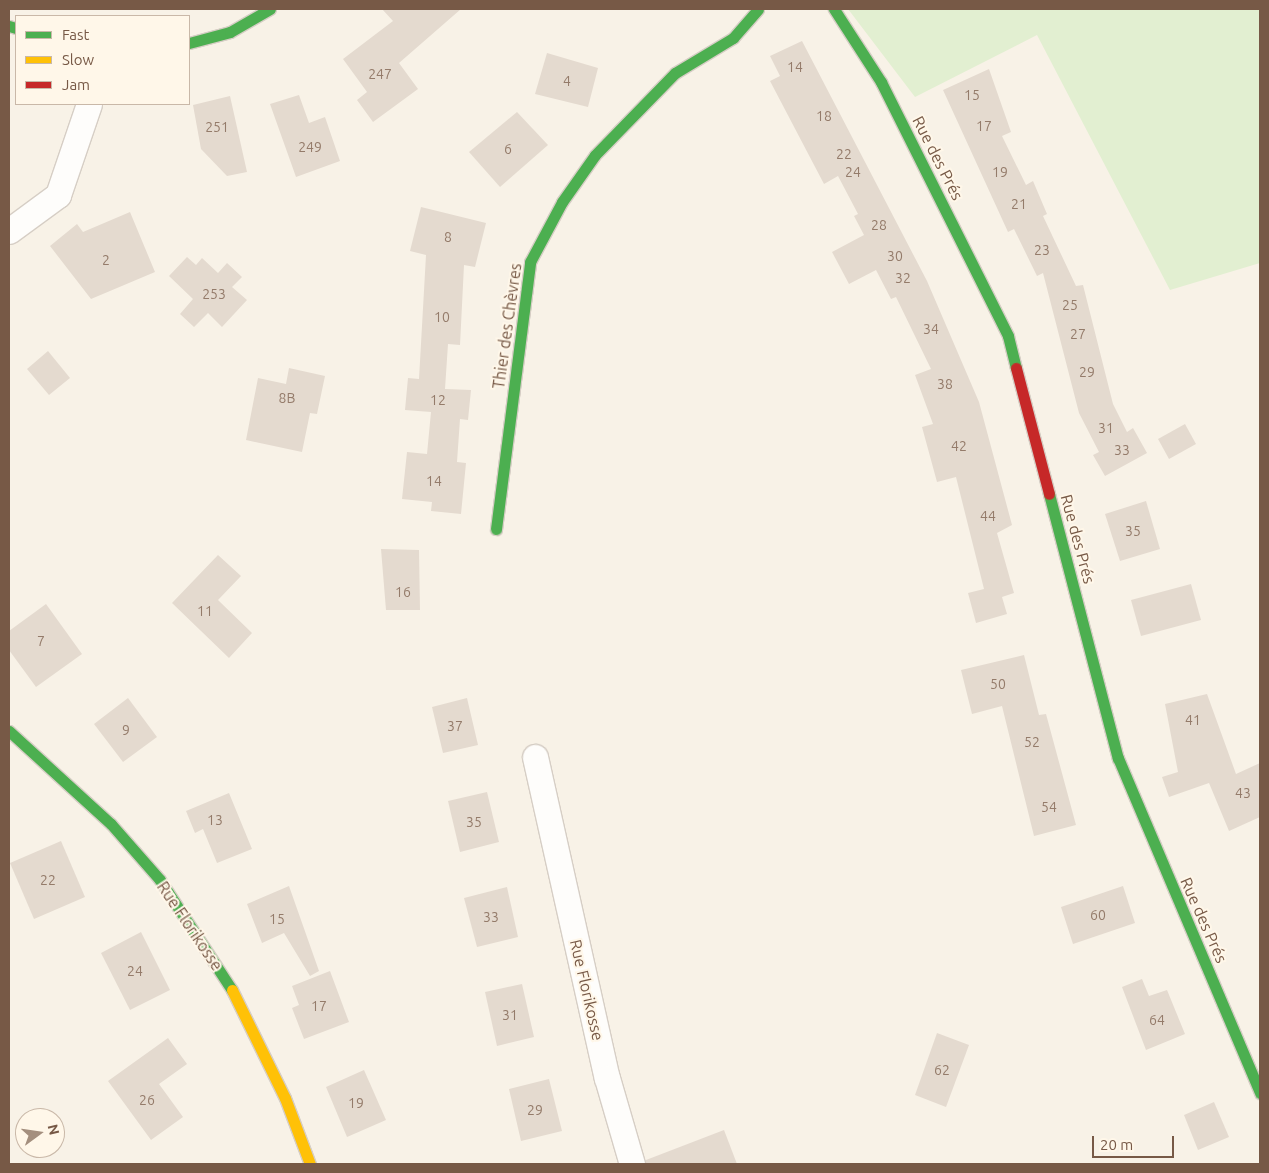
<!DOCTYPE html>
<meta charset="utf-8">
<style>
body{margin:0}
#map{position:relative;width:1269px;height:1173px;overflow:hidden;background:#f8f2e7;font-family:Ubuntu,sans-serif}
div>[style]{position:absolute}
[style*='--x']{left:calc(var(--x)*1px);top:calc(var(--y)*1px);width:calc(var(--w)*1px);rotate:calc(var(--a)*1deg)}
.green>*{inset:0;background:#e2efd1}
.building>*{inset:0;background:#e4dacf}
.roads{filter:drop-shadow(1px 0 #d6cec5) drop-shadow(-1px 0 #d6cec5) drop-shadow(0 1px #d6cec5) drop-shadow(0 -1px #d6cec5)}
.street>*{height:25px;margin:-12.5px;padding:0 12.5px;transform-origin:12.5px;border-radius:12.5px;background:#fefdfb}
.fast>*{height:11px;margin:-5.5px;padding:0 5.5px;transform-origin:5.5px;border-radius:5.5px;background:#4caf50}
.slow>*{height:11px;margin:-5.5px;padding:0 5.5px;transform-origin:5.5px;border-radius:5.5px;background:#ffc107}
.jam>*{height:11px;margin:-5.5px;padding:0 5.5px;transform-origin:5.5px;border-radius:5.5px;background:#c62828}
span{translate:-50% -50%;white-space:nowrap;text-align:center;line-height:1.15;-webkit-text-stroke:4px #fff7e9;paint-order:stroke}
.number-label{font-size:14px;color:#947b6a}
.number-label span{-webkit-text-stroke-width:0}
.street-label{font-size:16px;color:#775946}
.frame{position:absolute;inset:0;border:10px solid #775946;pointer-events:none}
.legend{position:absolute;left:15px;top:15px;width:175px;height:90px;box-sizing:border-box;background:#fff7e9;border:1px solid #c9b8a8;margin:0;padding:6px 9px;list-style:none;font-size:15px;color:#775946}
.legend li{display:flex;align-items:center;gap:10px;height:25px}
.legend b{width:25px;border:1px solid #c9b8a8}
.north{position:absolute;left:15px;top:1108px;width:50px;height:50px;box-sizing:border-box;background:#fff7e9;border:1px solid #c9b8a8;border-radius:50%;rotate:76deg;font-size:14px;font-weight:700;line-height:20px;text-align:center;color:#775946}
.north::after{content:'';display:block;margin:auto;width:18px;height:22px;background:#a48f7e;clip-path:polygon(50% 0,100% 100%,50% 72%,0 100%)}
.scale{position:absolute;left:1092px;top:1136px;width:82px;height:22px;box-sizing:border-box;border:2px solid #775946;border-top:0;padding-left:6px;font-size:15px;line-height:18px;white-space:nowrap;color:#775946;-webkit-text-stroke:4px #fff7e9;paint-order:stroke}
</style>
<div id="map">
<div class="green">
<div style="clip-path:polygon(848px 9px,1260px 9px,1260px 263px,1170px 290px,1037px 35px,915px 97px)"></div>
</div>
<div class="building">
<div style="clip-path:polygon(382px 9px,461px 9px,399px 63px,418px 89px,373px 122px,357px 100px,367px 92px,343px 59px,393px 21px)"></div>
<div style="clip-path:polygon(802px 41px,927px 281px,979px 402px,1012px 525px,997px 533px,1014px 593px,1002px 597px,1007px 614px,976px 623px,968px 593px,984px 589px,956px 477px,937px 482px,922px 427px,933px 424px,915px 375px,931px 369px,896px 297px,891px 299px,876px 270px,849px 284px,832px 252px,864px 235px,854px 216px,858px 214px,838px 176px,824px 184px,770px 81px,780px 76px,770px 56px)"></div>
<div style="clip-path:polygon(547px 53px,598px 68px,588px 107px,535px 94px)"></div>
<div style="clip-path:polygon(989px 69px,1011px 132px,1002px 136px,1026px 185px,1033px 181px,1047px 214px,1043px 216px,1076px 286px,1083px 285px,1113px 404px,1127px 432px,1133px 428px,1147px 453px,1105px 476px,1093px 455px,1099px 452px,1079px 413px,1043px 273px,1037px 276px,1014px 229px,1008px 232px,943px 90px)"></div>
<div style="clip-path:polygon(299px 95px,309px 123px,325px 117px,340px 161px,296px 177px,270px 104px)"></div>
<div style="clip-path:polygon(230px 96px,247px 172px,227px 176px,201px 149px,193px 105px)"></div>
<div style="clip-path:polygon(517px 112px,548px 145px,500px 187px,469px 152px)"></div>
<div style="clip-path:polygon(421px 207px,486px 223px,475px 267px,464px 265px,460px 345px,448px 344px,445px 389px,471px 390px,468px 420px,460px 419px,457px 462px,466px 463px,461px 514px,431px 511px,432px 502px,402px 499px,407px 452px,427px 454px,431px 412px,405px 410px,408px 378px,419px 379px,426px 255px,410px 251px)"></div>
<div style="clip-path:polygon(130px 212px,155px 272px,91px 299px,50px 246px,77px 224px,83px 232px)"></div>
<div style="clip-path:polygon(187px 257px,196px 265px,202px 258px,218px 273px,227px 263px,242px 277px,232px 287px,247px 300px,222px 327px,208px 313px,194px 327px,180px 314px,193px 299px,169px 276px)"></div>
<div style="clip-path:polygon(48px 351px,70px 378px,49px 395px,27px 369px)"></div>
<div style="clip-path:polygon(289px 368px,325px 376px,317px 414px,310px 413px,302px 452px,246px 440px,258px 378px,286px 384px)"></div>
<div style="clip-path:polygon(1185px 424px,1196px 444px,1169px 459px,1158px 439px)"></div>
<div style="clip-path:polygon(1146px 501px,1160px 549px,1120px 561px,1105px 514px)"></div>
<div style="clip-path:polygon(381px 549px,419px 550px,420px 610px,386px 610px)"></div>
<div style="clip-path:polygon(218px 555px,241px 576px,218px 600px,252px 633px,229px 658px,172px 603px)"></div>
<div style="clip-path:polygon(1191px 584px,1201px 620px,1141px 636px,1131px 600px)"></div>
<div style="clip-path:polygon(46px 604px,82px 654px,36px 687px,9px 650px,9px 631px)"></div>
<div style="clip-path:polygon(1024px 655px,1039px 715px,1046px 714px,1076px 825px,1034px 836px,1002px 706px,972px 714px,961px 670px)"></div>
<div style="clip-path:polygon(1207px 694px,1236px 774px,1260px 763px,1260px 817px,1229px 831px,1209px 783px,1169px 797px,1162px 777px,1178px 772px,1165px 704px)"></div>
<div style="clip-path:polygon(128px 698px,157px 737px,123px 762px,94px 724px)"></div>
<div style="clip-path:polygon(467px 698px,478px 745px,443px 753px,432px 707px)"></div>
<div style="clip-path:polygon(487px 792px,499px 842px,460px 852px,448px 801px)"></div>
<div style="clip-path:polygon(229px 793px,252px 849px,217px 863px,203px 829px,195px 833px,186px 811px)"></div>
<div style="clip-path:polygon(61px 841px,85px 897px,34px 919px,10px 863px)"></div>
<div style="clip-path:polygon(289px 886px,319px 971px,310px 976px,284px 933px,262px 943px,247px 904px)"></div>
<div style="clip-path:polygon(1123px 886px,1135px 923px,1073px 944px,1061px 907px)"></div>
<div style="clip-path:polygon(507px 887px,518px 937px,477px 947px,464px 898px)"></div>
<div style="clip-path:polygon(141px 932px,170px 990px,130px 1010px,101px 953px)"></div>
<div style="clip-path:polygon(330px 971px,349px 1022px,304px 1039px,292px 1008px,299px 1005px,292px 986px)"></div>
<div style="clip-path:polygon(1142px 979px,1149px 996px,1167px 990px,1185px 1034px,1146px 1050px,1122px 987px)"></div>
<div style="clip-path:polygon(522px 984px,534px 1037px,497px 1046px,485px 992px)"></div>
<div style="clip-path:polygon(937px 1033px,969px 1045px,946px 1107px,915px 1095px)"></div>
<div style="clip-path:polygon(168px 1038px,187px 1064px,159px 1084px,183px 1117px,151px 1140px,108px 1081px)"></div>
<div style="clip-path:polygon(364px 1070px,386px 1120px,347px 1137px,326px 1087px)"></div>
<div style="clip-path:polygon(549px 1079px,562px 1131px,521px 1141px,509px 1089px)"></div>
<div style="clip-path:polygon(1214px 1102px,1229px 1137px,1198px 1150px,1184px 1115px)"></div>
<div style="clip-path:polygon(724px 1130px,737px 1164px,646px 1164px,646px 1160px)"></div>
</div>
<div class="roads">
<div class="street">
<div style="--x:9;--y:231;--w:61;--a:-36.3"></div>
<div style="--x:58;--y:195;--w:96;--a:-71.2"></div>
<div style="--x:535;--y:757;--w:329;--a:77.4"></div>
<div style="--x:607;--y:1078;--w:90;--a:73.8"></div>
</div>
<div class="fast">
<div style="--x:834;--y:9;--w:87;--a:57.2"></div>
<div style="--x:881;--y:82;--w:284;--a:63.4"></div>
<div style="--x:1008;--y:336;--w:33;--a:76"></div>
<div style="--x:9;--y:26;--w:7;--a:16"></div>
<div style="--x:189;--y:43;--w:42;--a:-15"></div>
<div style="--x:230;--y:32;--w:46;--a:-29.9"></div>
<div style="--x:1049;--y:494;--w:273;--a:75.4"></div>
<div style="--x:1118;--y:758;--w:364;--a:67"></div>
<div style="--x:496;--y:529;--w:269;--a:-82.7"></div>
<div style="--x:530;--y:262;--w:68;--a:-61.9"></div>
<div style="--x:562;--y:202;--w:57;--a:-54.9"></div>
<div style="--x:595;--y:155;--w:115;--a:-45.7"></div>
<div style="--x:675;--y:73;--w:68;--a:-31.1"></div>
<div style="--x:733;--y:38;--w:38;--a:-49"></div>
<div style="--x:9;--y:731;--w:138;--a:42.4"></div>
<div style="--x:111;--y:824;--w:74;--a:48.8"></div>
<div style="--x:160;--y:880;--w:131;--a:56.8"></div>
</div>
<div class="slow">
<div style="--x:232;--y:990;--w:120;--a:63.9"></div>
<div style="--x:285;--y:1098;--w:71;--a:69.3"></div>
</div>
<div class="jam">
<div style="--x:1016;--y:368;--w:130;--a:75.3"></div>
</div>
</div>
<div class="number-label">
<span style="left:795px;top:67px">14</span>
<span style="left:380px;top:74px">247</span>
<span style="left:567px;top:81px">4</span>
<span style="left:972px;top:95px">15</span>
<span style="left:824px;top:116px">18</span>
<span style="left:984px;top:126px">17</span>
<span style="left:217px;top:127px">251</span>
<span style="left:310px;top:147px">249</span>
<span style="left:508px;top:149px">6</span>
<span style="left:844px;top:154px">22</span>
<span style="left:853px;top:172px">24</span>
<span style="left:1000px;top:172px">19</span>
<span style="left:1019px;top:204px">21</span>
<span style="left:879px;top:225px">28</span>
<span style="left:448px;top:237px">8</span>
<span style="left:1042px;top:250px">23</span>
<span style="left:895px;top:256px">30</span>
<span style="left:106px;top:260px">2</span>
<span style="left:903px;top:278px">32</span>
<span style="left:214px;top:294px">253</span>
<span style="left:1070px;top:305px">25</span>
<span style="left:442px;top:317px">10</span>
<span style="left:931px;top:329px">34</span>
<span style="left:1078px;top:334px">27</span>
<span style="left:1087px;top:372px">29</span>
<span style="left:945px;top:384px">38</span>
<span style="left:287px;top:398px">8B</span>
<span style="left:438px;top:400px">12</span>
<span style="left:1106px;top:428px">31</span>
<span style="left:959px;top:446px">42</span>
<span style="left:1122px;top:450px">33</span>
<span style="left:434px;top:481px">14</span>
<span style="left:988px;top:516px">44</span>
<span style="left:1133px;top:531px">35</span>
<span style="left:403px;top:592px">16</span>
<span style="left:205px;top:611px">11</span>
<span style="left:41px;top:641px">7</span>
<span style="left:998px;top:684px">50</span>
<span style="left:1193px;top:720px">41</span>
<span style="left:455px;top:726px">37</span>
<span style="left:126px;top:730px">9</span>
<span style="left:1032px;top:742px">52</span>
<span style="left:1243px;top:793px">43</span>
<span style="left:1049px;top:807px">54</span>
<span style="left:215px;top:820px">13</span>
<span style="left:474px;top:822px">35</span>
<span style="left:48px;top:880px">22</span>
<span style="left:1098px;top:915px">60</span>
<span style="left:491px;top:917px">33</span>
<span style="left:277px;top:919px">15</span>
<span style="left:135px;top:971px">24</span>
<span style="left:319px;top:1006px">17</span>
<span style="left:510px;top:1015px">31</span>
<span style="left:1157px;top:1020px">64</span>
<span style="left:942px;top:1070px">62</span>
<span style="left:147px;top:1100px">26</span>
<span style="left:356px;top:1103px">19</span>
<span style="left:535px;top:1110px">29</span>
</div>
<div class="street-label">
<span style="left:938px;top:158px;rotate:63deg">Rue des Prés</span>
<span style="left:507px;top:326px;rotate:-82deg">Thier des Chèvres</span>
<span style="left:1078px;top:539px;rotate:75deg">Rue des Prés</span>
<span style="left:1204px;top:920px;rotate:66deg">Rue des Prés</span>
<span style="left:190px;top:926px;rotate:56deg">Rue Florikosse</span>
<span style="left:587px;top:990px;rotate:77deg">Rue Florikosse</span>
</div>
<div class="frame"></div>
<ul class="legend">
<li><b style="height:6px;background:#4caf50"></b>Fast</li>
<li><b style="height:6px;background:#ffc107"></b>Slow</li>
<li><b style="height:6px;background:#c62828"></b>Jam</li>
</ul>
<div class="north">N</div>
<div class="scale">20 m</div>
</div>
